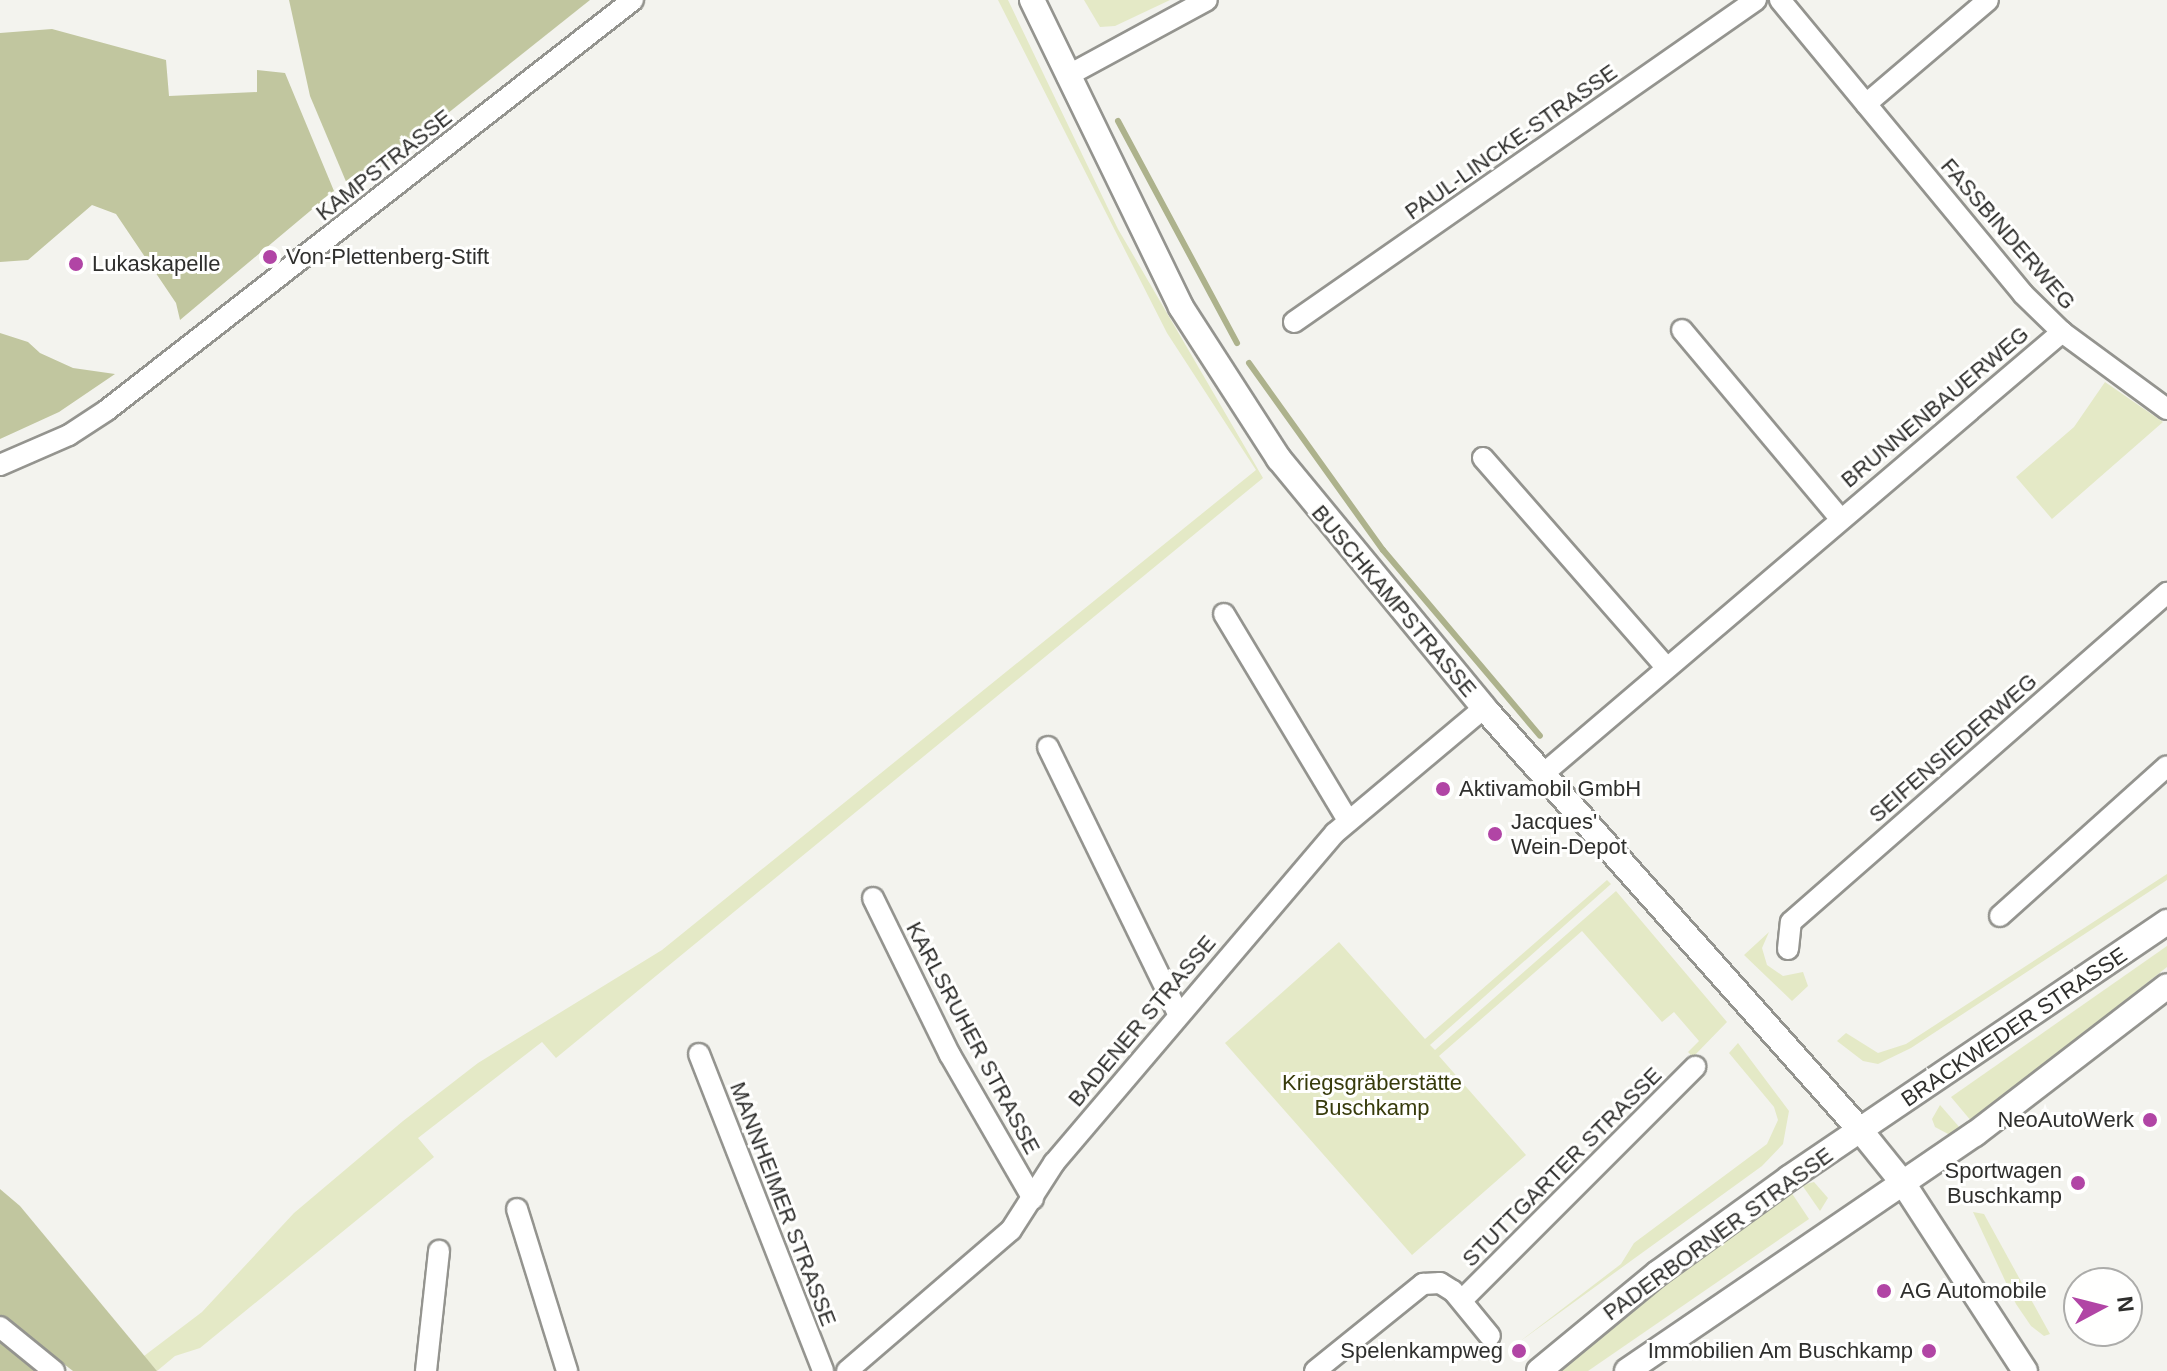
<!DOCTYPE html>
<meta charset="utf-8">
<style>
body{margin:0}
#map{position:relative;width:2167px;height:1371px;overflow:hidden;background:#f3f3ee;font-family:Helvetica,sans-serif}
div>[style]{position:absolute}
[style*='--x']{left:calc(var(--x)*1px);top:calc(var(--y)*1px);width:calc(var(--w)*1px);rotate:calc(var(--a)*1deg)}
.green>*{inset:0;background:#e4e9c6}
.forest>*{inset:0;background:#c1c69f}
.stream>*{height:6px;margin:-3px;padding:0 3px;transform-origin:3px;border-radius:3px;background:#adb28c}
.roads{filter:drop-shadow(2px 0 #94948f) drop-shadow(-2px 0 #94948f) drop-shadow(0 2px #94948f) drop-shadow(0 -2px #94948f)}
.minor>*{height:20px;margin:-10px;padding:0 10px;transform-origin:10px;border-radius:10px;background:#fff}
.major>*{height:24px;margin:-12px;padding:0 12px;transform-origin:12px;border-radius:12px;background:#fff}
.dots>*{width:22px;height:22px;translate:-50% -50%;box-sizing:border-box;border:4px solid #fffffe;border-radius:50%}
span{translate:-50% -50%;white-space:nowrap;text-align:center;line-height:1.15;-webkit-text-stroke:6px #fffffe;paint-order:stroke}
.street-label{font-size:22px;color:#2f2f2d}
.poi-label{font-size:22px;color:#2f2f2d}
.left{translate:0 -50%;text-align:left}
.right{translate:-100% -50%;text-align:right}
.park-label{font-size:22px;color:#373b0b}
.north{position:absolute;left:2063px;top:1267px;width:80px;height:80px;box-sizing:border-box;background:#fffffe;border:2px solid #acacaa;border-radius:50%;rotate:83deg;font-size:22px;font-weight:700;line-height:32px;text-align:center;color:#2f2f2d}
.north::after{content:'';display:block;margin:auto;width:28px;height:36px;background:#b145a5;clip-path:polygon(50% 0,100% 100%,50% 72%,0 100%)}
</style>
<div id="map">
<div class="green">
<div style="clip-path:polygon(998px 0,1008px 0,1118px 229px,1263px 478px,556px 1058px,542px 1042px,418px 1138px,434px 1157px,200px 1348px,175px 1356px,157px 1371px,144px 1356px,202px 1312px,294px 1213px,403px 1121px,478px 1063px,662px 950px,1256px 470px,1167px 333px)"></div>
<div style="clip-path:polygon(1084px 0,1170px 0,1115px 26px,1100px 27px)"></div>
<div style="clip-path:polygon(2105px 382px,2163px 422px,2052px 519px,2016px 477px,2074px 427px)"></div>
<div style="clip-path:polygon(2167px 874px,2167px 880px,1911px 1048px,1878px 1064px,1863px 1061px,1837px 1041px,1846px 1033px,1878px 1053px,1906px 1044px)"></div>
<div style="clip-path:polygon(1607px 880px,1611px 884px,1430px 1045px,1435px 1050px,1616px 891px,1727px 1022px,1693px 1057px,1688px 1052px,1699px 1041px,1674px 1012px,1662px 1022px,1582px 931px,1439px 1056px,1526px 1155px,1412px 1255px,1225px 1043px,1339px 942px,1425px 1039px)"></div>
<div style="clip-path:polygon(1769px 932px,1762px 948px,1767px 965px,1783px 976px,1803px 972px,1808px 986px,1792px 1001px,1744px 955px)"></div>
<div style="clip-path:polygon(2167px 946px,2167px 967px,1972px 1122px,1951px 1097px)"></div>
<div style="clip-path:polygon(1738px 1043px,1789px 1111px,1783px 1144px,1762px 1166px,1519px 1342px,1621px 1264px,1634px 1243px,1767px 1144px,1778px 1120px,1774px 1107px,1729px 1053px)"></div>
<div style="clip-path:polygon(1940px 1105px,1961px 1129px,1950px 1135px,1935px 1127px,1932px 1119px)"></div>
<div style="clip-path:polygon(1814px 1182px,1828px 1198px,1820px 1211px,1802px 1185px)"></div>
<div style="clip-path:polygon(1791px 1192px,1809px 1219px,1588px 1371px,1560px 1371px,1674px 1275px)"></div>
<div style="clip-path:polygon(1973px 1212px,1984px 1214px,2050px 1334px,2044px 1336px,2031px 1326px,2016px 1304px)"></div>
</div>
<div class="forest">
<div style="clip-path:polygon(289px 0,590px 0,350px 191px,310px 96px)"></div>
<div style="clip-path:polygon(52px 29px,166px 60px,169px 96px,257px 92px,257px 70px,285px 73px,334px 191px,180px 320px,176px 303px,116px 214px,92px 205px,28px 260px,0 262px,0 33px)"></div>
<div style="clip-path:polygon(0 333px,28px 342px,40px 353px,73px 368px,115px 374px,59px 412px,0 439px)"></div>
<div style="clip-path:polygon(0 1189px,20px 1206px,157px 1371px,73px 1371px,0 1315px)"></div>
<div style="clip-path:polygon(0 1337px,42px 1371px,0 1371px)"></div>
</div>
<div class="stream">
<div style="--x:1118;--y:121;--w:252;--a:61.8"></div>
<div style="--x:1249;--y:363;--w:230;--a:54.4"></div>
<div style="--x:1383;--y:550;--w:243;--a:49.8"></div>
</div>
<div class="roads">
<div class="minor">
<div style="--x:1780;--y:0;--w:381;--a:50.4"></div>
<div style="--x:2023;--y:294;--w:54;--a:44.3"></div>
<div style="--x:2062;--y:332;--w:130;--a:36.3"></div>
<div style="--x:1067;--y:76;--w:159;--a:-28.5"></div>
<div style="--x:1866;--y:104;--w:160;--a:-40.4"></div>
<div style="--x:1294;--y:322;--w:563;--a:-34.88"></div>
<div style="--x:1682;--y:330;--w:246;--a:50"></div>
<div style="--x:1483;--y:458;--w:278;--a:48.8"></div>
<div style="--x:0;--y:465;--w:75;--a:-23.5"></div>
<div style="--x:69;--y:435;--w:45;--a:-33.3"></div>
<div style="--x:107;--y:410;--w:667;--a:-37.94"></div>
<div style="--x:1224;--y:614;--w:240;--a:59"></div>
<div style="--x:1048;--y:747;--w:297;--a:64"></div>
<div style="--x:1543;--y:774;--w:682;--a:-40.42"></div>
<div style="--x:873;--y:898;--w:175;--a:63.9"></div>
<div style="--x:950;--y:1055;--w:166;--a:60"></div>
<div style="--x:2000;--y:916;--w:224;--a:-41.9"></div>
<div style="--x:1788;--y:949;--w:27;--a:-84"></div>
<div style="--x:1791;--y:922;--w:500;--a:-41.2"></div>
<div style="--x:699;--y:1054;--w:340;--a:68.6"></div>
<div style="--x:517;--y:1209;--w:170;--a:72.8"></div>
<div style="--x:1462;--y:1300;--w:330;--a:-45"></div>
<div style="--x:0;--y:1327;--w:70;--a:39.2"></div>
<div style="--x:426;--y:1371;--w:121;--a:-83.8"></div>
<div style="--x:847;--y:1371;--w:216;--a:-40.7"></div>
<div style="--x:1011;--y:1230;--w:80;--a:-57.3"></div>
<div style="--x:1054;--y:1163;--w:433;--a:-49.6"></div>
<div style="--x:1335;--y:833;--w:194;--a:-40"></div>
<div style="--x:1315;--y:1371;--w:139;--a:-38.9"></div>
<div style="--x:1423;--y:1284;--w:17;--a:-3"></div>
<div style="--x:1440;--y:1283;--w:15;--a:32"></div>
<div style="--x:1453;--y:1291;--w:58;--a:50.6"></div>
</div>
<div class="major">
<div style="--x:1032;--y:0;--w:341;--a:64.1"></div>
<div style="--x:1181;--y:307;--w:181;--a:57.2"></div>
<div style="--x:1279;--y:459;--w:323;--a:50.5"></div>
<div style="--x:1484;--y:708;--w:567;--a:48.29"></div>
<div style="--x:1861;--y:1131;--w:67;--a:51.1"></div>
<div style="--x:1903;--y:1183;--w:224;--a:57"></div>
<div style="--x:1539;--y:1371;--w:154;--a:-39.5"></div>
<div style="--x:1658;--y:1273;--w:162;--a:-35.9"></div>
<div style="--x:1789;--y:1178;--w:457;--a:-34.1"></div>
<div style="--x:1627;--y:1371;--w:421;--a:-34.3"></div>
<div style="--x:1975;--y:1134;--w:242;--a:-37.6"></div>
</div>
</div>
<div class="dots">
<div style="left:270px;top:257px;background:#b145a5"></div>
<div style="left:76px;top:264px;background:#b145a5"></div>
<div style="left:1443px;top:789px;background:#b145a5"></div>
<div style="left:1495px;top:834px;background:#b145a5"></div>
<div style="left:2150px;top:1120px;background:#b145a5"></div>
<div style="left:2078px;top:1183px;background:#b145a5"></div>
<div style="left:1884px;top:1291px;background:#b145a5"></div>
<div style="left:1519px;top:1351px;background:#b145a5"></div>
<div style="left:1929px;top:1351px;background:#b145a5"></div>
</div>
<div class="street-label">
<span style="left:1511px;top:142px;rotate:-35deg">PAUL-LINCKE-STRASSE</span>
<span style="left:384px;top:165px;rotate:-38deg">KAMPSTRASSE</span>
<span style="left:2008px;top:234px;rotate:49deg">FASSBINDERWEG</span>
<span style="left:1935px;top:407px;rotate:-40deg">BRUNNENBAUERWEG</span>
<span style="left:1394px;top:601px;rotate:50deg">BUSCHKAMPSTRASSE</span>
<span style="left:1953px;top:748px;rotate:-41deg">SEIFENSIEDERWEG</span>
<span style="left:1142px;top:1021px;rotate:-50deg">BADENER STRASSE</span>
<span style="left:2014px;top:1027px;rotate:-34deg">BRACKWEDER STRASSE</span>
<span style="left:973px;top:1038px;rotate:62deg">KARLSRUHER STRASSE</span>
<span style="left:1562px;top:1167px;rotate:-45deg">STUTTGARTER STRASSE</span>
<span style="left:783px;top:1204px;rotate:69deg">MANNHEIMER STRASSE</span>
<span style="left:1718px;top:1234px;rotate:-36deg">PADERBORNER STRASSE</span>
</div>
<div class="poi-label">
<span class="left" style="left:286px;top:257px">Von-Plettenberg-Stift</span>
<span class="left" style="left:92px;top:264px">Lukaskapelle</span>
<span class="left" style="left:1459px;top:789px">Aktivamobil GmbH</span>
<span class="left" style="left:1511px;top:834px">Jacques'<br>Wein-Depot</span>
<span class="right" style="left:2134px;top:1120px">NeoAutoWerk</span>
<span class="right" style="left:2062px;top:1183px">Sportwagen<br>Buschkamp</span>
<span class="left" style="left:1900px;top:1291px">AG Automobile</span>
<span class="right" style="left:1503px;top:1351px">Spelenkampweg</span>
<span class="right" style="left:1913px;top:1351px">Immobilien Am Buschkamp</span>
</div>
<div class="park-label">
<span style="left:1372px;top:1095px">Kriegsgräberstätte<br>Buschkamp</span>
</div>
<div class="north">N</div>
</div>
